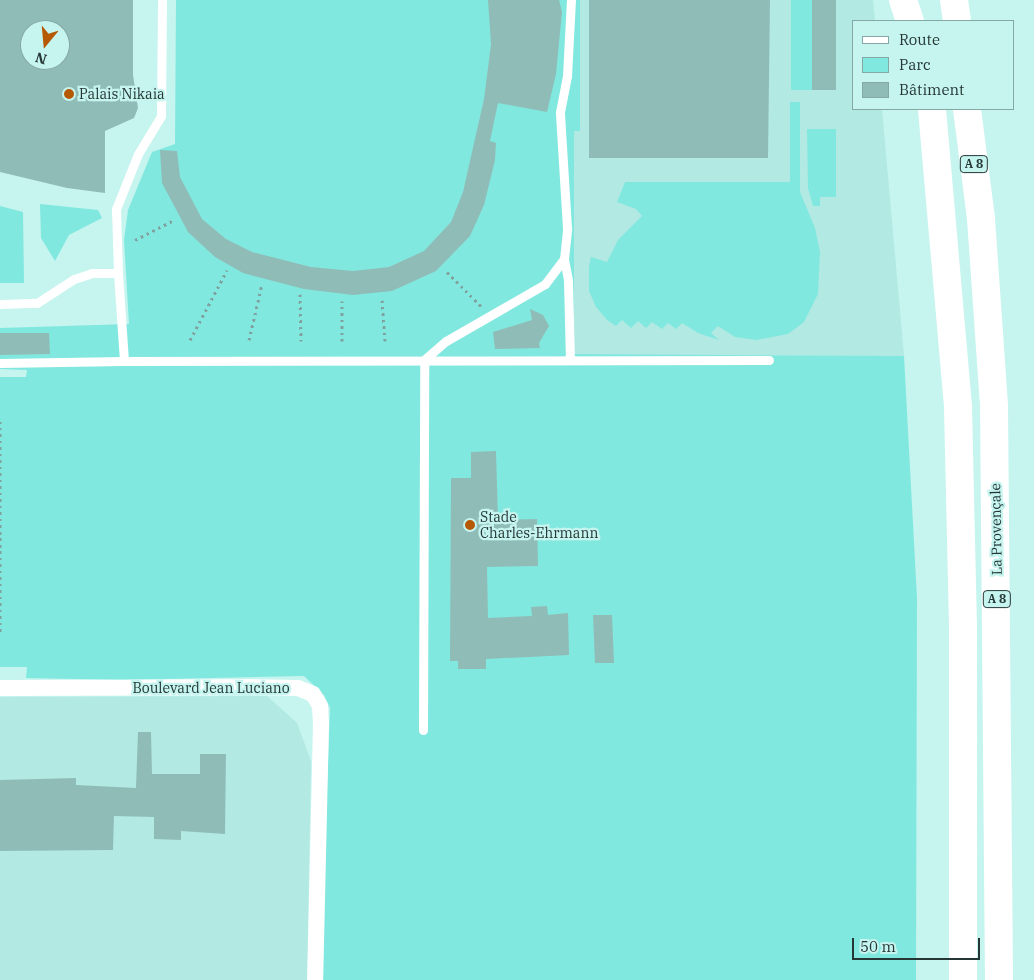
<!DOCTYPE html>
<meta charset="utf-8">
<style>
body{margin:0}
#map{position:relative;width:1034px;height:980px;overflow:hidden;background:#c6f4ef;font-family:"IBM Plex Serif",serif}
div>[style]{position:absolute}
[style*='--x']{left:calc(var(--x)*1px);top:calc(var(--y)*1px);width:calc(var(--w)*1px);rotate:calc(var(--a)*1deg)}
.built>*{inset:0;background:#b2e9e3}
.green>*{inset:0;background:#81e8df}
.building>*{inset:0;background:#90bcb7}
.path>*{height:3px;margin-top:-1.5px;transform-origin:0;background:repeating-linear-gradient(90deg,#80a29e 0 2.5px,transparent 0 6.5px)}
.service>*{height:9px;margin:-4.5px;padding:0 4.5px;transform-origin:4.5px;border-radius:4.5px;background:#fff}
.minor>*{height:16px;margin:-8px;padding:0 8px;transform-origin:8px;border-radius:8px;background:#fff}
.motorway>*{height:28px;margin:-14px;padding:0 14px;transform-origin:14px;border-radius:14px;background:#fff}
.dots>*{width:14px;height:14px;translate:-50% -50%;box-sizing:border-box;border:2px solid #c6f4ef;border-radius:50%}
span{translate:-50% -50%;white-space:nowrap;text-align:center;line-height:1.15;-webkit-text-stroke:4.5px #c6f4ef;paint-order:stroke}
.shield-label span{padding:1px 4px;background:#c6f4ef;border:1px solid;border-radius:4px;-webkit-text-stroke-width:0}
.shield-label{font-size:12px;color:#253735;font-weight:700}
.poi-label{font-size:14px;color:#253735}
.left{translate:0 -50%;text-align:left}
.street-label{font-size:14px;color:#253735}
.legend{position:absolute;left:852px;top:20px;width:162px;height:90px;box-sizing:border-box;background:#c6f4ef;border:1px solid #86a8a5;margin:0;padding:6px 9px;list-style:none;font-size:15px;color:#253735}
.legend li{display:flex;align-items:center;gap:10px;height:25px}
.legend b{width:25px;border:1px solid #86a8a5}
.north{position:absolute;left:20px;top:20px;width:50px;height:50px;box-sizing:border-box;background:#c6f4ef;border:1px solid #86a8a5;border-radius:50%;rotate:197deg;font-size:14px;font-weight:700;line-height:20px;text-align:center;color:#253735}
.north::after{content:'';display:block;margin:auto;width:18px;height:22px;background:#b65905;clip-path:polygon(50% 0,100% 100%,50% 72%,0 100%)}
.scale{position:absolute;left:852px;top:938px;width:128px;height:22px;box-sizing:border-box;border:2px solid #253735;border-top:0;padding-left:6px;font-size:15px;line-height:18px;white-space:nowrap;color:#253735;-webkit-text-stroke:4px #c6f4ef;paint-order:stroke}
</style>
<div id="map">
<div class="built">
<div style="clip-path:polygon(580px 0,873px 0,875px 21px,853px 21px,853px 109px,882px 109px,904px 356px,574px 355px,574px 131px,580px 131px)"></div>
<div style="clip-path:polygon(267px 696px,297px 723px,311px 761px,307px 980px,0 980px,0 697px)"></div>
</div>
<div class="green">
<div style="clip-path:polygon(176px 0,580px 0,580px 131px,574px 131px,574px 354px,904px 356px,917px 598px,916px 980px,320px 980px,330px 708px,324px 695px,304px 676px,123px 680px,26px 678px,27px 667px,0 667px,0 377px,26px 377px,27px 370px,0 369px,0 328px,129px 324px,124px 240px,128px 210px,152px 152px,175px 144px)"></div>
<div style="clip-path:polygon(791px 0,812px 0,812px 90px,791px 90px)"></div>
<div style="clip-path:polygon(790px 102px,800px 102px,800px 192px,815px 228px,820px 252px,818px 294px,804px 322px,788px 334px,756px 340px,735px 337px,718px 326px,711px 333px,719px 340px,698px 333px,682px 323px,676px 329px,668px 323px,662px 329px,652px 322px,646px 328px,638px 321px,631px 328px,622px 320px,616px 326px,607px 320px,596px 307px,589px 291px,589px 267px,591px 257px,607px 262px,618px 240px,642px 216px,636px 209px,617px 202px,625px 182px,790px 182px)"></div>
<div style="clip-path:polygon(807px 129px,836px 129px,836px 197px,820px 197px,820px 206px,813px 206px,808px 188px)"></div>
<div style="clip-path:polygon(40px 204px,98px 210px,102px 218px,69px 235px,55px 261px,41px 238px)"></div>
<div style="clip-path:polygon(0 206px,23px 212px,24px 283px,0 283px)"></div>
</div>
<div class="building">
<div style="clip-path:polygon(evenodd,0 0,133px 0,133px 75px,138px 108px,134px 118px,105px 131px,105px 193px,67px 188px,0 172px,0 0,30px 30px,60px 30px,60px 60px,30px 60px,30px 30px)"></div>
<div style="clip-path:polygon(488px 0,559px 0,562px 12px,556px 74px,547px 112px,498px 103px,490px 141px,496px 143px,495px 160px,484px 205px,470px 236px,436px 271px,392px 291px,353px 295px,304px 289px,243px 273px,215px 257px,188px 232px,162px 183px,160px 150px,177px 151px,180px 177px,202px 219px,226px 239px,252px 252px,311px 267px,353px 271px,389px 267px,424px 251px,451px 222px,463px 192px,484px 99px,491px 44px)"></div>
<div style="clip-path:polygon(589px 0,770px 0,768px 158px,589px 158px)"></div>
<div style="clip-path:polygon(812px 0,836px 0,836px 90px,812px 90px)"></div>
<div style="clip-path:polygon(530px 309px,543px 315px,549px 326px,539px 343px,540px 348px,495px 349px,493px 332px,532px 320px)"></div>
<div style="clip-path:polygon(0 333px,49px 333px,50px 354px,0 355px)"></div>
<div style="clip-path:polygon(496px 451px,498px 520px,537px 519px,538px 566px,487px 567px,488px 618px,532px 616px,531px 607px,547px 606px,548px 615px,568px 613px,569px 655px,486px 659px,486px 669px,458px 669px,458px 661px,450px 661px,451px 478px,471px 478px,471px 452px)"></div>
<div style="clip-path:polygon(593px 615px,612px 615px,614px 663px,595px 663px)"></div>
<div style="clip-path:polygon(138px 732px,151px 732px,152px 774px,200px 774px,200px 754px,226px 754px,225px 834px,181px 831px,181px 840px,154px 839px,154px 817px,114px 816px,113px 850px,0 851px,0 780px,76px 778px,76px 785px,136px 788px)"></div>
</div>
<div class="path">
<div style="--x:135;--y:240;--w:42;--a:-27.2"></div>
<div style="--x:447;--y:272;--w:48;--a:45"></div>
<div style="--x:300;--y:294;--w:47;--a:88.8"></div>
<div style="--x:382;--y:300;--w:41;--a:85.8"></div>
<div style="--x:190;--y:340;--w:79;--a:-62.1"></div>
<div style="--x:249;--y:340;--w:57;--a:-76.9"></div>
<div style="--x:342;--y:341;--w:40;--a:-90"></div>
<div style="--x:0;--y:421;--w:214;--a:90"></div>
</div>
<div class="service">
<div style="--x:564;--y:259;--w:21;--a:79"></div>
<div style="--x:568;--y:280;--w:80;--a:88.6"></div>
<div style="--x:0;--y:304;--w:37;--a:-2"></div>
<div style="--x:37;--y:303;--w:44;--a:-33"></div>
<div style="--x:74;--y:279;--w:19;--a:-18"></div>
<div style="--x:92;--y:273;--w:26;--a:0"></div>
<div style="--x:118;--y:273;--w:64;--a:-91.8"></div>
<div style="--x:116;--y:209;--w:59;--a:-68.2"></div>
<div style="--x:138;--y:154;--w:44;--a:-58.8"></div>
<div style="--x:161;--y:116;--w:116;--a:-89.5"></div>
<div style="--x:124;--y:361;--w:645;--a:-0.09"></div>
<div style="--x:0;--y:363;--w:124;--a:-0.9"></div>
<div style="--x:124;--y:361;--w:88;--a:-93.9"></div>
<div style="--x:423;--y:730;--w:370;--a:-89.8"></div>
<div style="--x:424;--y:360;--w:29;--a:-41"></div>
<div style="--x:446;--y:341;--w:114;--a:-29.9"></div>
<div style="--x:545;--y:284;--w:31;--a:-53"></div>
<div style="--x:564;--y:259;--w:31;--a:-84"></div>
<div style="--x:567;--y:228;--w:116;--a:-93.5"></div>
<div style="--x:560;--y:112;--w:37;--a:-79"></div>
<div style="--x:567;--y:76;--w:76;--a:-87"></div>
</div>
<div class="minor">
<div style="--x:0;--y:688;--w:241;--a:-0.2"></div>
<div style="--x:241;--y:687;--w:57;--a:1"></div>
<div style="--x:298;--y:688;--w:16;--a:22"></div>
<div style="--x:313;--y:694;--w:14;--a:60"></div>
<div style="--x:320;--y:706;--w:17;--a:87"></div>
<div style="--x:321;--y:723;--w:257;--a:91.3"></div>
</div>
<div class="motorway">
<div style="--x:903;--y:0;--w:22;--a:72"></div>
<div style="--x:954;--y:0;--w:21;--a:82"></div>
<div style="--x:932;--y:109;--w:299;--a:85"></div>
<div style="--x:958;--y:407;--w:217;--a:88.7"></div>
<div style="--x:963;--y:624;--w:356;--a:90"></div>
<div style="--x:967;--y:109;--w:111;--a:82.7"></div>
<div style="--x:981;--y:219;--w:187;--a:86"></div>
<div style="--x:994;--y:406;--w:574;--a:89.5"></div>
</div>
<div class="dots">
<div style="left:69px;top:94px;background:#b65905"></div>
<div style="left:470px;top:525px;background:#b65905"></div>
</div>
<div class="shield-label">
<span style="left:974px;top:164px">A 8</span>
<span style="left:997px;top:599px">A 8</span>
</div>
<div class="poi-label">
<span class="left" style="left:79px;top:94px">Palais Nikaia</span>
<span class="left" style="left:480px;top:525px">Stade<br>Charles-Ehrmann</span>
</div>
<div class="street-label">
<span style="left:996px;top:529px;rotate:-91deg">La Provençale</span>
<span style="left:211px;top:688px">Boulevard Jean Luciano</span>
</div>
<ul class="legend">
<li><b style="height:6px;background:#fff"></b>Route</li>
<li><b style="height:14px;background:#81e8df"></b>Parc</li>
<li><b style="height:14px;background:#90bcb7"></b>Bâtiment</li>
</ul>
<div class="north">N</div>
<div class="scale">50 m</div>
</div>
